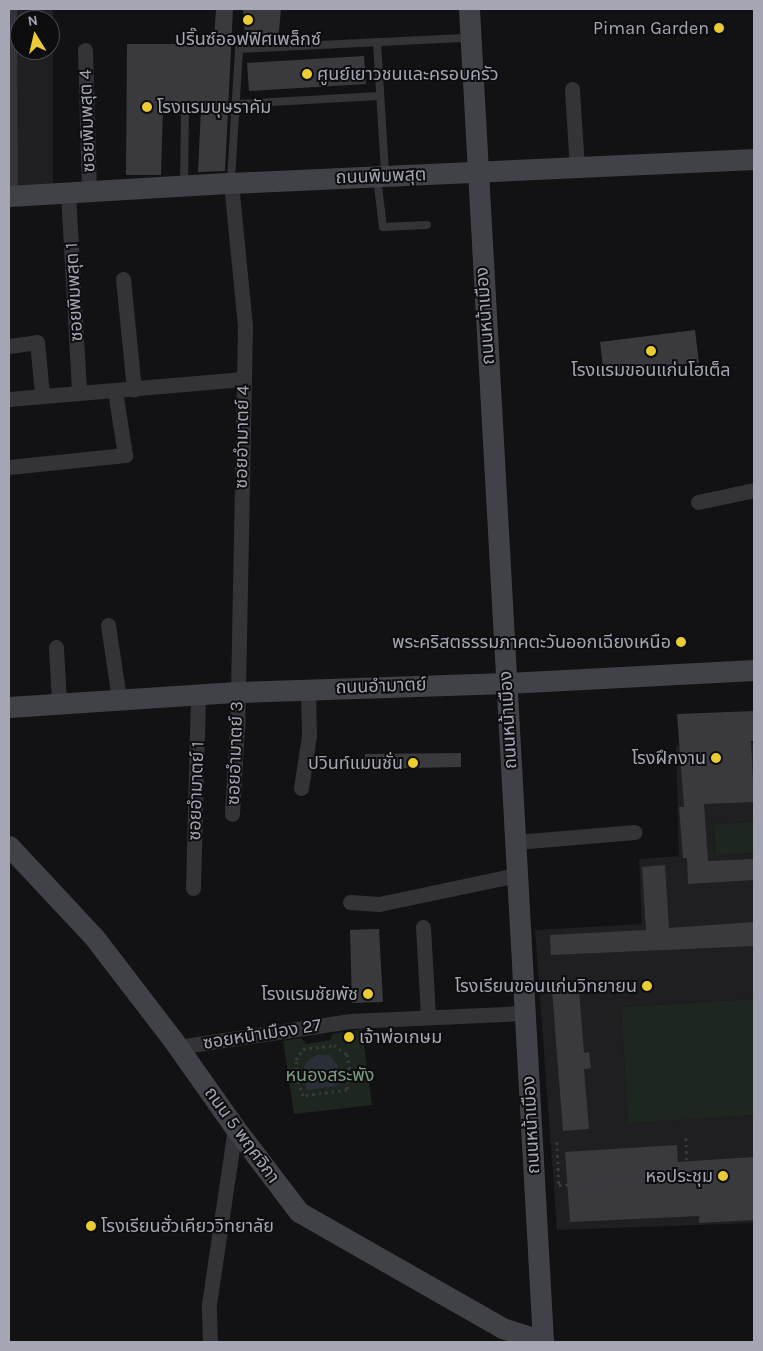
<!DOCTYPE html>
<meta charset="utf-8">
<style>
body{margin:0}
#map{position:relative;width:763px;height:1351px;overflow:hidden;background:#121214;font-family:Karla,"Noto Sans Thai",sans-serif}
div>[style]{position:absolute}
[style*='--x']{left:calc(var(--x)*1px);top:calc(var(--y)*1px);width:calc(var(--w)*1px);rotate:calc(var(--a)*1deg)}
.built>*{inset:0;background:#1f1e21}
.green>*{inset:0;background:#1e2620}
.water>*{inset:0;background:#292e37}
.building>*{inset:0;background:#3a3a3e}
.path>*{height:2.5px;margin-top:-1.25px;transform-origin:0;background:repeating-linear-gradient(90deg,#393a3f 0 2.5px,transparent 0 6.5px)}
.lane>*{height:8px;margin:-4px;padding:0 4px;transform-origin:4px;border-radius:4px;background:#333338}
.street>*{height:15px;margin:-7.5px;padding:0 7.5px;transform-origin:7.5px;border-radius:7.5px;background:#333338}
.secondary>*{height:21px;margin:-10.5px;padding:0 10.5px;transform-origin:10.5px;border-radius:10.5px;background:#414248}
.dots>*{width:14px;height:14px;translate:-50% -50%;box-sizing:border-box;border:2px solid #0d0d0f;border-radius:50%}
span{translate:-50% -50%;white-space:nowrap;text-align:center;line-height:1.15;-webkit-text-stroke:4px #0d0d0f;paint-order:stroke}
.poi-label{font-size:18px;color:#a4a6b4}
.right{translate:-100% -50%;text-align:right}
.left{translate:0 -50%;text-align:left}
.street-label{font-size:18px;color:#a4a6b4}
.park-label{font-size:18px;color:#7b9e83}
.frame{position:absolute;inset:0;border:10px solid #a4a6b4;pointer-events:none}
.north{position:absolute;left:10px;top:10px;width:50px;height:50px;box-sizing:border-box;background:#0d0d0f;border:1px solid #494a51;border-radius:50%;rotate:351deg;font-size:14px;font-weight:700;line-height:20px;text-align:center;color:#a4a6b4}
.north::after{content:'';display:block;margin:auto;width:18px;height:22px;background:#ebcc33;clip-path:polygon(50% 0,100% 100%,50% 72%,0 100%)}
</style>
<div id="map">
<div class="built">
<div style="clip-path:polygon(evenodd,9px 9px,53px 9px,53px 194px,9px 196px,9px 9px,20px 20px,50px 20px,50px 50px,20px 50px,20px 20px)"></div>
<div style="clip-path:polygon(754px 743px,754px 822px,714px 824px,716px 855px,754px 853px,754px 999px,621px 1007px,628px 1122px,754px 1115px,754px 1223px,557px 1230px,535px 930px,642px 924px,639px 859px,679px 856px,676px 746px)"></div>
</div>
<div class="green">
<div style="clip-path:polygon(754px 822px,754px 853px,716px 855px,714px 824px)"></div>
<div style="clip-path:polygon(754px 999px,754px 1115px,628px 1123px,621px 1007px)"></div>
<div style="clip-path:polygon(362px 1029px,372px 1105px,294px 1114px,283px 1041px,301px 1038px,306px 1044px,330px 1040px,332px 1034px)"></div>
</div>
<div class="water">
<div style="clip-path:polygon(317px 1055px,330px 1055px,338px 1066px,339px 1086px,307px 1090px,302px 1075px,306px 1062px)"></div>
</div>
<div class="building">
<div style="clip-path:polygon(216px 9px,233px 9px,225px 171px,198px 172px,201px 108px,191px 108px,185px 102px,179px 108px,163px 108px,161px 175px,126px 175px,127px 44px,204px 44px,204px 39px,214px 39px)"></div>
<div style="clip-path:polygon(243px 9px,281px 9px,279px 31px,273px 39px,245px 37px)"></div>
<div style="clip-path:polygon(364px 56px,366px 84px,249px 91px,247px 63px)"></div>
<div style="clip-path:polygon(695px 330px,699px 363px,604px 375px,600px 342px)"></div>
<div style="clip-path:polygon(754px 711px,754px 741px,751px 741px,754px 802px,704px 804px,708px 861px,754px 859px,754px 880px,688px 884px,687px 858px,683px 858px,679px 807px,684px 807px,677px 714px)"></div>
<div style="clip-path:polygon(461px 753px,461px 767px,365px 769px,365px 754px)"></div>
<div style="clip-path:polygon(665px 865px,669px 928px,754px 922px,754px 946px,551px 955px,550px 935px,646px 930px,642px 867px)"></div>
<div style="clip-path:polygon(379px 929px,383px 1002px,352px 1003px,350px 930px)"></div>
<div style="clip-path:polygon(579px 988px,584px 1053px,589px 1052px,591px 1068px,584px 1069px,589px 1129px,563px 1131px,552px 990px)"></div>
<div style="clip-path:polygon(677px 1145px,678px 1162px,754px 1157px,754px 1220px,699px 1223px,699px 1216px,570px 1222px,565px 1152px)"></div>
</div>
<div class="path">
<div style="--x:334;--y:1045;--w:16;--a:35"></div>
<div style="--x:347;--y:1054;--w:20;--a:79"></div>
<div style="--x:351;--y:1074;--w:16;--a:104"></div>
<div style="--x:347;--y:1090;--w:44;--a:172.2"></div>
<div style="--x:303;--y:1096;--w:20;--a:-110"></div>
<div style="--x:296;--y:1077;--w:17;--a:-90"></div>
<div style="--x:296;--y:1060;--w:13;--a:-58"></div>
<div style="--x:303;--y:1049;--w:31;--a:-7"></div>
<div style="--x:686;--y:1138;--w:65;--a:87.4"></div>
<div style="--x:557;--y:1142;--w:43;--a:87.3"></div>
<div style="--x:559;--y:1185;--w:129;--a:-2.2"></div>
</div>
<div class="lane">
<div style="--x:13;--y:9;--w:185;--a:89.7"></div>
<div style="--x:377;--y:42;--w:132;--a:86.5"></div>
<div style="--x:236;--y:104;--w:143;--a:-3.2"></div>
<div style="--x:377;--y:178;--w:49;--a:83"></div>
<div style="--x:383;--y:227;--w:44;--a:-2.6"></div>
<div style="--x:231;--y:180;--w:131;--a:-86.5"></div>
<div style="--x:239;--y:49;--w:229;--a:-2.8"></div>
<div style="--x:184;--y:184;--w:76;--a:-89.2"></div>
</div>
<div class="street">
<div style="--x:85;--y:50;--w:141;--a:88.4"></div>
<div style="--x:572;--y:89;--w:79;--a:86.4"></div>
<div style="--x:231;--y:183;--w:144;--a:84.4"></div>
<div style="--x:245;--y:326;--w:401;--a:91.1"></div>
<div style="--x:237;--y:727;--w:87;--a:93.3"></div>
<div style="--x:68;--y:193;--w:199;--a:86.8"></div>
<div style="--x:123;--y:279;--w:111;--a:84.3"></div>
<div style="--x:9;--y:346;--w:28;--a:-8"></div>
<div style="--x:37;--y:342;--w:52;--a:84.5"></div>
<div style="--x:9;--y:399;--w:235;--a:-4.9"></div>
<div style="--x:9;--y:467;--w:117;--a:-5.9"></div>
<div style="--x:125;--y:455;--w:65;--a:-98.9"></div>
<div style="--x:698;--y:502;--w:57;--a:-12.1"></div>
<div style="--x:108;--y:625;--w:75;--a:81.5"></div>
<div style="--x:56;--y:647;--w:56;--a:86.9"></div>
<div style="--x:301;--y:788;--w:53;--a:-81.3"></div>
<div style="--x:309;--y:736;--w:48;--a:-91.2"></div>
<div style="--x:516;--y:842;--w:119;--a:-4.8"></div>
<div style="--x:193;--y:888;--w:194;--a:-88.5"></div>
<div style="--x:350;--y:902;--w:29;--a:4"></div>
<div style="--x:379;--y:904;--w:141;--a:-11.9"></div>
<div style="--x:423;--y:927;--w:90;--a:86.8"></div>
<div style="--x:178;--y:1047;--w:174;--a:-8.6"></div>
<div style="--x:350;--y:1021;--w:175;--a:-2.6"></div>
<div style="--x:210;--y:1342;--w:38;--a:-92"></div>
<div style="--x:209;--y:1304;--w:178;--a:-81.6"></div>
</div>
<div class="secondary">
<div style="--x:469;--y:9;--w:1335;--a:86.82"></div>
<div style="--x:9;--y:196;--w:222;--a:-3.4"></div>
<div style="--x:231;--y:183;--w:524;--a:-2.63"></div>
<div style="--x:9;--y:707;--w:228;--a:-3.8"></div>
<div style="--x:237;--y:692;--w:269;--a:-1.9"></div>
<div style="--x:506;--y:683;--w:248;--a:-3"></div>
<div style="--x:9;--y:846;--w:125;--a:47"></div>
<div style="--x:94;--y:937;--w:130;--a:52.5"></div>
<div style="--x:173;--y:1040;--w:108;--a:54.8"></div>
<div style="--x:235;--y:1128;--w:106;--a:52.7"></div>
<div style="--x:299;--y:1212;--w:234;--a:29.7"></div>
<div style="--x:502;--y:1328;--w:43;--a:17.6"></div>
</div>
<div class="dots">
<div style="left:248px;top:20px;background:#ebcc33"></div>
<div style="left:719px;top:28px;background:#ebcc33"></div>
<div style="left:307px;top:74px;background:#ebcc33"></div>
<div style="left:147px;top:107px;background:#ebcc33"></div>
<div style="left:651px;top:351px;background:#ebcc33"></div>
<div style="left:681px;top:642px;background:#ebcc33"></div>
<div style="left:716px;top:758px;background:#ebcc33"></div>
<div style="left:413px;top:763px;background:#ebcc33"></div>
<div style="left:647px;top:986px;background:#ebcc33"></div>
<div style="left:368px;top:994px;background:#ebcc33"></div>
<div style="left:349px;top:1037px;background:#ebcc33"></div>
<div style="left:723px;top:1176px;background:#ebcc33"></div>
<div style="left:91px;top:1226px;background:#ebcc33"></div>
</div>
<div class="poi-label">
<span class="right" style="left:709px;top:28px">Piman Garden</span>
<span style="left:248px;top:39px">ปริ๊นซ์ออฟฟิศเพล็กซ์</span>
<span class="left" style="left:317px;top:74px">ศูนย์เยาวชนและครอบครัว</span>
<span class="left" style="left:157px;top:107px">โรงแรมบุษราคัม</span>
<span style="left:651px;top:370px">โรงแรมขอนแก่นโฮเต็ล</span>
<span class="right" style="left:671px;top:642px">พระคริสตธรรมภาคตะวันออกเฉียงเหนือ</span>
<span class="right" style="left:706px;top:758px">โรงฝึกงาน</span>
<span class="right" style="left:403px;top:763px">ปวินท์แมนชั่น</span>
<span class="right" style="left:637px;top:986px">โรงเรียนขอนแก่นวิทยายน</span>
<span class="right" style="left:358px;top:994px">โรงแรมชัยพัช</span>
<span class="left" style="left:359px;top:1037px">เจ้าพ่อเกษม</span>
<span class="right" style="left:713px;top:1176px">หอประชุม</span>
<span class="left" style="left:101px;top:1226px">โรงเรียนฮั่วเคียววิทยาลัย</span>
</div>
<div class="street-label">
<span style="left:87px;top:121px;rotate:-92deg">ซอยพิมพสุต 4</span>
<span style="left:381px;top:176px;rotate:-2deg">ถนนพิมพสุต</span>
<span style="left:74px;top:292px;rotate:-93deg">ซอยพิมพสุต 1</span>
<span style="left:485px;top:316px;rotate:-94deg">ถนนหน้าเมือง</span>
<span style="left:242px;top:437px;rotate:-89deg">ซอยอำมาตย์ 4</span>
<span style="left:381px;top:686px;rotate:-2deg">ถนนอำมาตย์</span>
<span style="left:508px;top:720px;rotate:-93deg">ถนนหน้าเมือง</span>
<span style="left:235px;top:753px;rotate:-88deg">ซอยอำมาตย์ 3</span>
<span style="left:196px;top:791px;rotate:-88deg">ซอยอำมาตย์ 1</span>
<span style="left:262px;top:1034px;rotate:-9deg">ซอยหน้าเมือง 27</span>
<span style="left:531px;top:1125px;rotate:-93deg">ถนนหน้าเมือง</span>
<span style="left:242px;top:1135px;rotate:54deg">ถนน 5 พฤศจิกา</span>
</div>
<div class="park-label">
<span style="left:330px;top:1075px">หนองสระพัง</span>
</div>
<div class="frame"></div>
<div class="north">N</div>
</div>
